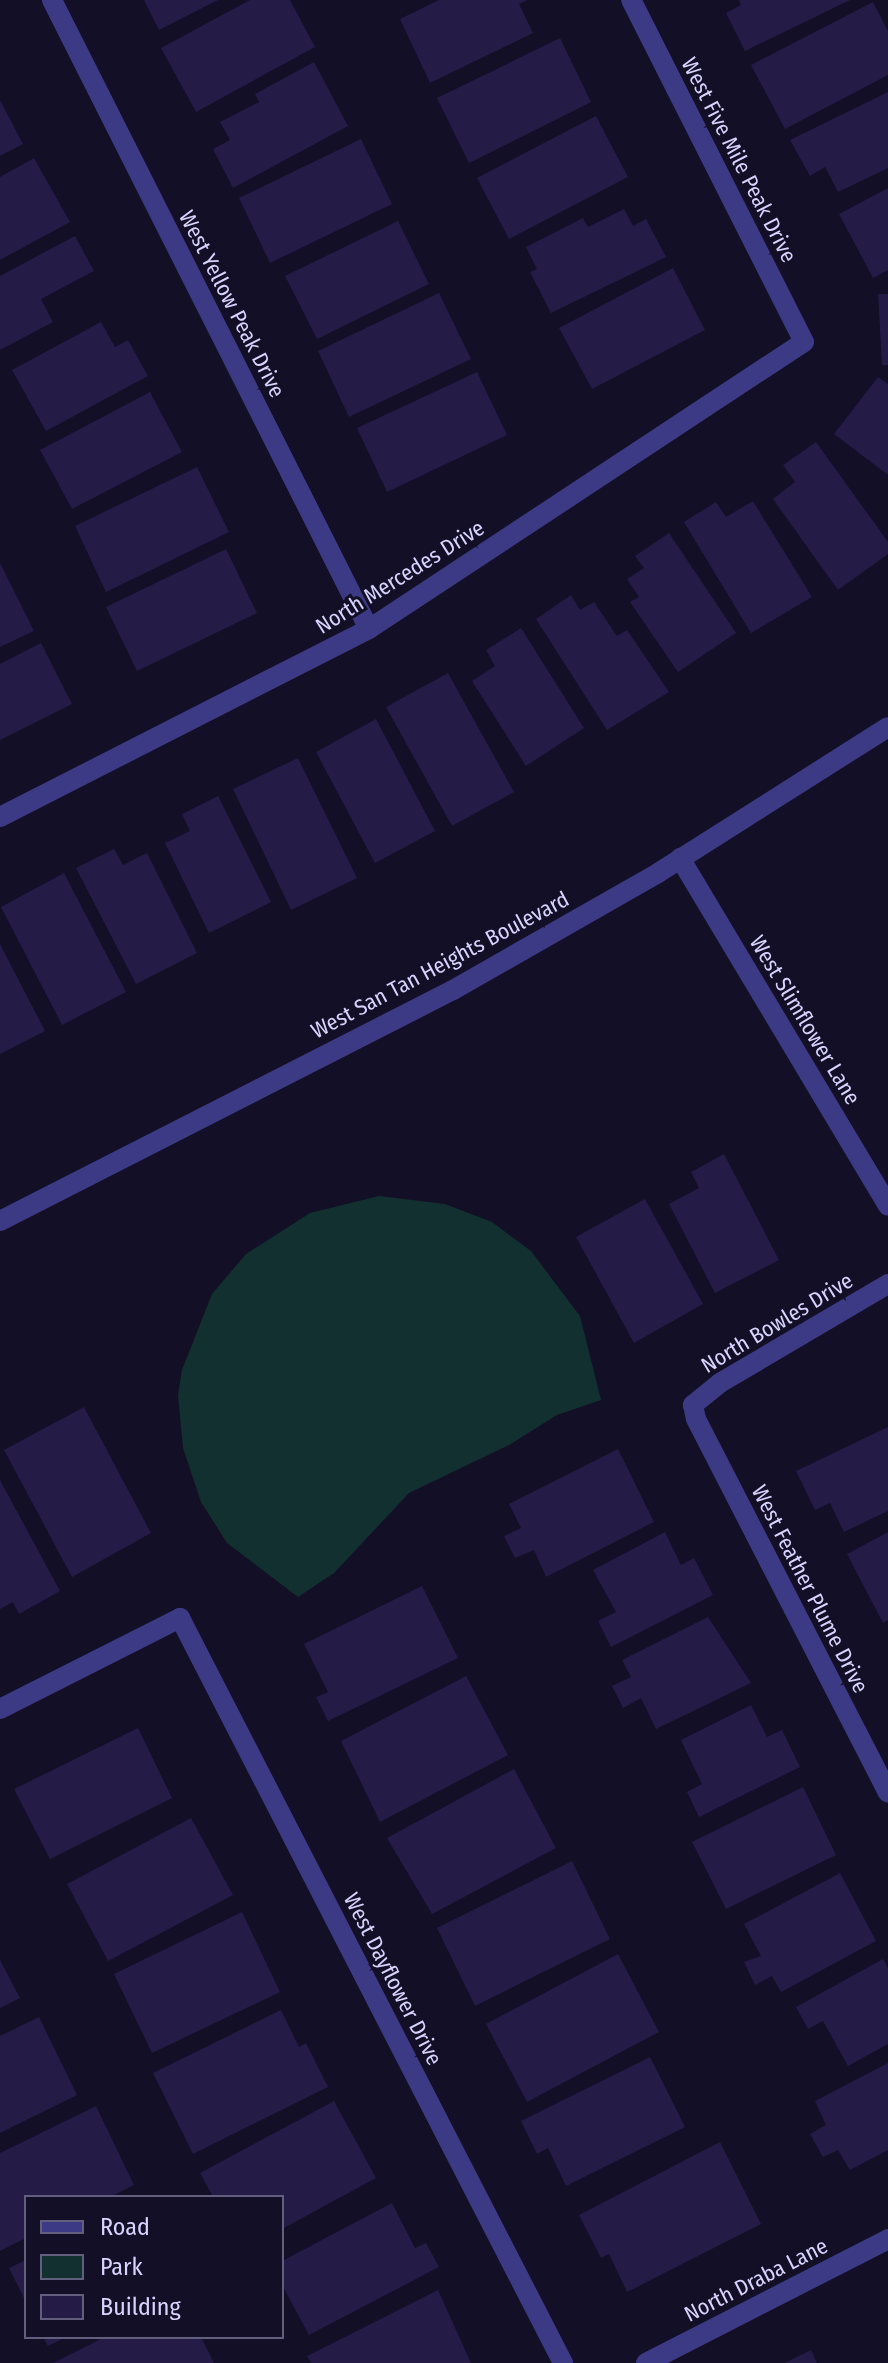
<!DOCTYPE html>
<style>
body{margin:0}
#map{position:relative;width:888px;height:2363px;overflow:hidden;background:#130f26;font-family:"Fira Sans Condensed",sans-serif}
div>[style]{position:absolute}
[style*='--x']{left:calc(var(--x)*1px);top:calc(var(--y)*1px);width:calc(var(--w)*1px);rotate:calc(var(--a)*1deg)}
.green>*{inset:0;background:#12302f}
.building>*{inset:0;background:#241b47}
.minor>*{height:20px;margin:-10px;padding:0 10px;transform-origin:10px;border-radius:10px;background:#3d3a85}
span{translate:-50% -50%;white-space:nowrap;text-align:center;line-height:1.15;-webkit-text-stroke:6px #130f26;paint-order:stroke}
.street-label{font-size:22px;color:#d9d4ff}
.legend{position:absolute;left:24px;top:2195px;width:260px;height:144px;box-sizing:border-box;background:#130f26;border:2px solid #625e7d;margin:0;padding:10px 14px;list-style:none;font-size:24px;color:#d9d4ff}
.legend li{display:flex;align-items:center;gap:16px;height:40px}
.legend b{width:40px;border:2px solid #625e7d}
</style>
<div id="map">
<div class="green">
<div style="clip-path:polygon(379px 1196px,445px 1204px,492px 1222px,531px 1251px,580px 1316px,601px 1400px,557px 1415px,509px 1445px,409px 1493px,334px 1573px,298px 1597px,227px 1543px,201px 1502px,183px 1448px,178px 1395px,182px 1370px,212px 1294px,246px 1254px,310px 1213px)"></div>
</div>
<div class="building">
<div style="clip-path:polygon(144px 0,218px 0,159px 30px)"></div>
<div style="clip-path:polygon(250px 0,290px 0,315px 47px,196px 112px,161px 48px)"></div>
<div style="clip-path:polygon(439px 0,527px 0,519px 4px,533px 33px,430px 83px,400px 19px)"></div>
<div style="clip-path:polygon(739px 0,850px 0,745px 51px,726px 13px,741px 5px)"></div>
<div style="clip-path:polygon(873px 2px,888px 31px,888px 75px,785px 129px,751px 65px)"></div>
<div style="clip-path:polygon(560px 38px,591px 102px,469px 163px,437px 98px)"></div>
<div style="clip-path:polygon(314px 62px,348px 126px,233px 188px,213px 149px,230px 140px,220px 122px,259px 102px,255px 94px)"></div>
<div style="clip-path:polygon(888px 92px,888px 168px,838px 192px,825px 167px,810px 176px,790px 140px)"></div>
<div style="clip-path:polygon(0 100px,23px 144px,0 156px)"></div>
<div style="clip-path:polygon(596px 116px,628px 177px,509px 239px,477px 178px)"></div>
<div style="clip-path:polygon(361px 139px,392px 204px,270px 263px,239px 198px)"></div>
<div style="clip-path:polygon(34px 158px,70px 222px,0 260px,0 177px)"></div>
<div style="clip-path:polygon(888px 188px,888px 270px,873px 278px,839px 214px)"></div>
<div style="clip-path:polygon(624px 209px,633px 226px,646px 219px,666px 257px,551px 313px,530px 272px,537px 269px,526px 247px,583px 218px,588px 227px)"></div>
<div style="clip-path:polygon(398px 221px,429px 284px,317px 339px,285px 276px)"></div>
<div style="clip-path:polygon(75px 236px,94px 271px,41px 299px,53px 322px,0 350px,0 276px)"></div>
<div style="clip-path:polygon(673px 268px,705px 330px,592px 389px,559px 328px)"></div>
<div style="clip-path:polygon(439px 293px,471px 359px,349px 417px,318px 351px)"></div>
<div style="clip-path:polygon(878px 294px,888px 294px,888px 365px,882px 365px)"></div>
<div style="clip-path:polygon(101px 322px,115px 347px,128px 340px,148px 376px,46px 431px,12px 370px)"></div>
<div style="clip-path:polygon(477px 372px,507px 435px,387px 492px,357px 428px)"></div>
<div style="clip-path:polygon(878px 377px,888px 384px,888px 475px,834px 434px)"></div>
<div style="clip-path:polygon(150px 392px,182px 452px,72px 509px,40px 450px)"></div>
<div style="clip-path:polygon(816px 442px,888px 542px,888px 554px,838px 590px,773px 499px,795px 482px,783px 465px)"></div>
<div style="clip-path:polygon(197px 467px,229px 532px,106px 592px,75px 526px)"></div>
<div style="clip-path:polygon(753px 501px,812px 597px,751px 633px,684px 522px,716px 502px,726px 517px)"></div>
<div style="clip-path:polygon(669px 533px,736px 633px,678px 672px,630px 602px,639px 597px,627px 579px,644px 568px,635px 556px)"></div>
<div style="clip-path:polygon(226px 549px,257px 613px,137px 671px,106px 607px)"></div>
<div style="clip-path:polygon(0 563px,34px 631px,0 647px)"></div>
<div style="clip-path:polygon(571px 595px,580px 610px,594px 602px,617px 636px,627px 630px,669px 692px,607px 730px,536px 619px)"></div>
<div style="clip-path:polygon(521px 628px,584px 728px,526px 766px,472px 681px,495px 666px,486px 650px)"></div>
<div style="clip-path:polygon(41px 643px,72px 704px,0 740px,0 664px)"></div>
<div style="clip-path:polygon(448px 673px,514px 792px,452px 826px,386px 707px)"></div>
<div style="clip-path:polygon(376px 719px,435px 831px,375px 863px,316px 752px)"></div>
<div style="clip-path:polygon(298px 758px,357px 878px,291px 910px,233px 789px)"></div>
<div style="clip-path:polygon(218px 796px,271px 902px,209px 933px,165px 843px,190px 831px,182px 814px)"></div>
<div style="clip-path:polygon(114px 849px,123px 865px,147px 853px,197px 953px,136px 984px,76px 868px)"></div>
<div style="clip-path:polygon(64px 873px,126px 992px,62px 1025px,1px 907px)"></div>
<div style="clip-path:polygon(0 944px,45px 1031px,0 1054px)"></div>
<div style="clip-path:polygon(724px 1154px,779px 1260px,715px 1293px,669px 1204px,699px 1188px,691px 1172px)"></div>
<div style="clip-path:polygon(645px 1199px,703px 1304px,634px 1343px,576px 1237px)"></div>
<div style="clip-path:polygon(84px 1407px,151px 1533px,72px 1577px,4px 1450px)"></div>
<div style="clip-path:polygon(888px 1427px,888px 1511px,844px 1532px,830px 1503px,815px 1510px,796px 1471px)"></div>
<div style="clip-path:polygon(618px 1449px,654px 1522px,546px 1577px,534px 1550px,515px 1558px,504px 1536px,521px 1528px,509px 1504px)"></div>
<div style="clip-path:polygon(0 1480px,60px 1591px,19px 1614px,13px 1602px,0 1609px)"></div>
<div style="clip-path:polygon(665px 1532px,681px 1565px,694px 1558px,713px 1595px,611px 1647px,598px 1621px,616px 1612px,593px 1570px)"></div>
<div style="clip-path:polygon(888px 1532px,888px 1620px,883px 1623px,847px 1554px)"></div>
<div style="clip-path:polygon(422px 1586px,458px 1658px,328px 1721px,316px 1697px,328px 1692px,304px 1644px)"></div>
<div style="clip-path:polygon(708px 1617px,751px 1683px,656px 1729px,641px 1698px,623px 1708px,612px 1686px,631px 1677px,622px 1660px)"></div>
<div style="clip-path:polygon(466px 1676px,508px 1755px,380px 1822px,341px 1741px)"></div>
<div style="clip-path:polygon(751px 1705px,767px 1737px,782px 1730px,800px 1767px,699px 1817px,687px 1792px,702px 1784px,681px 1740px)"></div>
<div style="clip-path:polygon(138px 1728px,172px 1798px,50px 1859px,14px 1789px)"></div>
<div style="clip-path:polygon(514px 1769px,556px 1848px,432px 1914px,387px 1838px)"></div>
<div style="clip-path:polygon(803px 1787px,836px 1855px,726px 1909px,692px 1842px)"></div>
<div style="clip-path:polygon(191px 1818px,233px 1895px,108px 1961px,67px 1884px)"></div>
<div style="clip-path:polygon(572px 1861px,610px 1939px,475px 2006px,437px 1928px)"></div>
<div style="clip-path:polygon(840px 1873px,876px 1941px,781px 1992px,772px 1976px,755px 1985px,744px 1962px,761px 1956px,744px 1924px)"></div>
<div style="clip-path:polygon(242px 1912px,280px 1992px,152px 2053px,114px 1974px)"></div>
<div style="clip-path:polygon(618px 1954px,659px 2032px,527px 2102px,486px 2024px)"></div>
<div style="clip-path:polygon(883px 1959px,888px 1968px,888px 2044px,848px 2066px,823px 2021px,808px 2029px,796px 2007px)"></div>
<div style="clip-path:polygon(0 1960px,20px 1998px,0 2008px)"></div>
<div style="clip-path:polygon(281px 2010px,299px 2047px,306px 2043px,328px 2087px,193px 2154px,153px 2073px)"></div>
<div style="clip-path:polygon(39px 2017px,77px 2095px,0 2133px,0 2036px)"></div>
<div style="clip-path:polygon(650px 2057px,685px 2127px,566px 2186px,548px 2148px,537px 2154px,521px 2121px)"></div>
<div style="clip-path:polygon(888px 2063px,888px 2150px,850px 2170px,838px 2150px,823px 2157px,810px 2134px,826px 2125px,815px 2101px)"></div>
<div style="clip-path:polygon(334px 2101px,376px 2178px,282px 2229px,282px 2197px,213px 2197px,200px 2173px)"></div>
<div style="clip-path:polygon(96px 2106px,134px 2185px,110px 2197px,26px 2197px,26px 2238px,0 2251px,0 2153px)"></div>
<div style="clip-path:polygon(720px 2142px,761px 2224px,627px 2292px,609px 2254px,601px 2258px,579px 2215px)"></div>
<div style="clip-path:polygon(392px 2203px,415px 2248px,426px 2243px,439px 2267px,309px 2335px,282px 2285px,282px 2261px)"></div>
<div style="clip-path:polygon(26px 2260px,26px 2302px,9px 2268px)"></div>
<div style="clip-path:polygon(438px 2290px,471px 2363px,311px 2363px,307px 2356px)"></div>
<div style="clip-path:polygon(43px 2337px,66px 2337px,48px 2346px)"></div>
<div style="clip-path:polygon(105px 2337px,201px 2337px,214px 2363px,53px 2363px)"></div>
<div style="clip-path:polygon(811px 2350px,817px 2363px,785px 2363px)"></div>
</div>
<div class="minor">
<div style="--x:52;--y:0;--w:704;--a:63.25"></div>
<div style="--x:0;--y:817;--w:414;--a:-27"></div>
<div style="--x:369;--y:629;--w:521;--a:-33.42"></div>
<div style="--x:804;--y:342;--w:383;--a:-116.8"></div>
<div style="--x:680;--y:858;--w:405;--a:59.1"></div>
<div style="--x:0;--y:1221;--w:508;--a:-27.02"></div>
<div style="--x:453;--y:990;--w:236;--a:-29.7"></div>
<div style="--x:658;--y:873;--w:272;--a:-32.4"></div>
<div style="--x:888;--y:1284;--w:195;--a:149.5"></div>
<div style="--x:720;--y:1383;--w:35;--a:141"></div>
<div style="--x:693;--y:1405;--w:14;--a:78"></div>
<div style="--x:696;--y:1419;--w:420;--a:62.8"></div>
<div style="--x:0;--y:1709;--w:202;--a:-26.8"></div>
<div style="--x:180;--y:1618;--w:838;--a:62.79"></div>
<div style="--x:646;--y:2363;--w:272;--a:-27.1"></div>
</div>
<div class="street-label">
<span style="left:739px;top:160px;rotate:63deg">West Five Mile Peak Drive</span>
<span style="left:232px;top:304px;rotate:63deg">West Yellow Peak Drive</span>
<span style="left:400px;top:577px;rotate:-32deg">North Mercedes Drive</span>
<span style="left:440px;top:965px;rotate:-28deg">West San Tan Heights Boulevard</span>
<span style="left:805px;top:1020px;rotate:59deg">West Slimflower Lane</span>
<span style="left:777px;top:1323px;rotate:-31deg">North Bowles Drive</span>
<span style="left:810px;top:1589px;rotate:63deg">West Feather Plume Drive</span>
<span style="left:393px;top:1979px;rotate:63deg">West Dayflower Drive</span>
<span style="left:756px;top:2280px;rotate:-27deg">North Draba Lane</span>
</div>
<ul class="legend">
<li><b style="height:10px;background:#3d3a85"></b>Road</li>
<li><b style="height:22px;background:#12302f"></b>Park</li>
<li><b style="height:22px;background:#241b47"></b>Building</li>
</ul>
</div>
